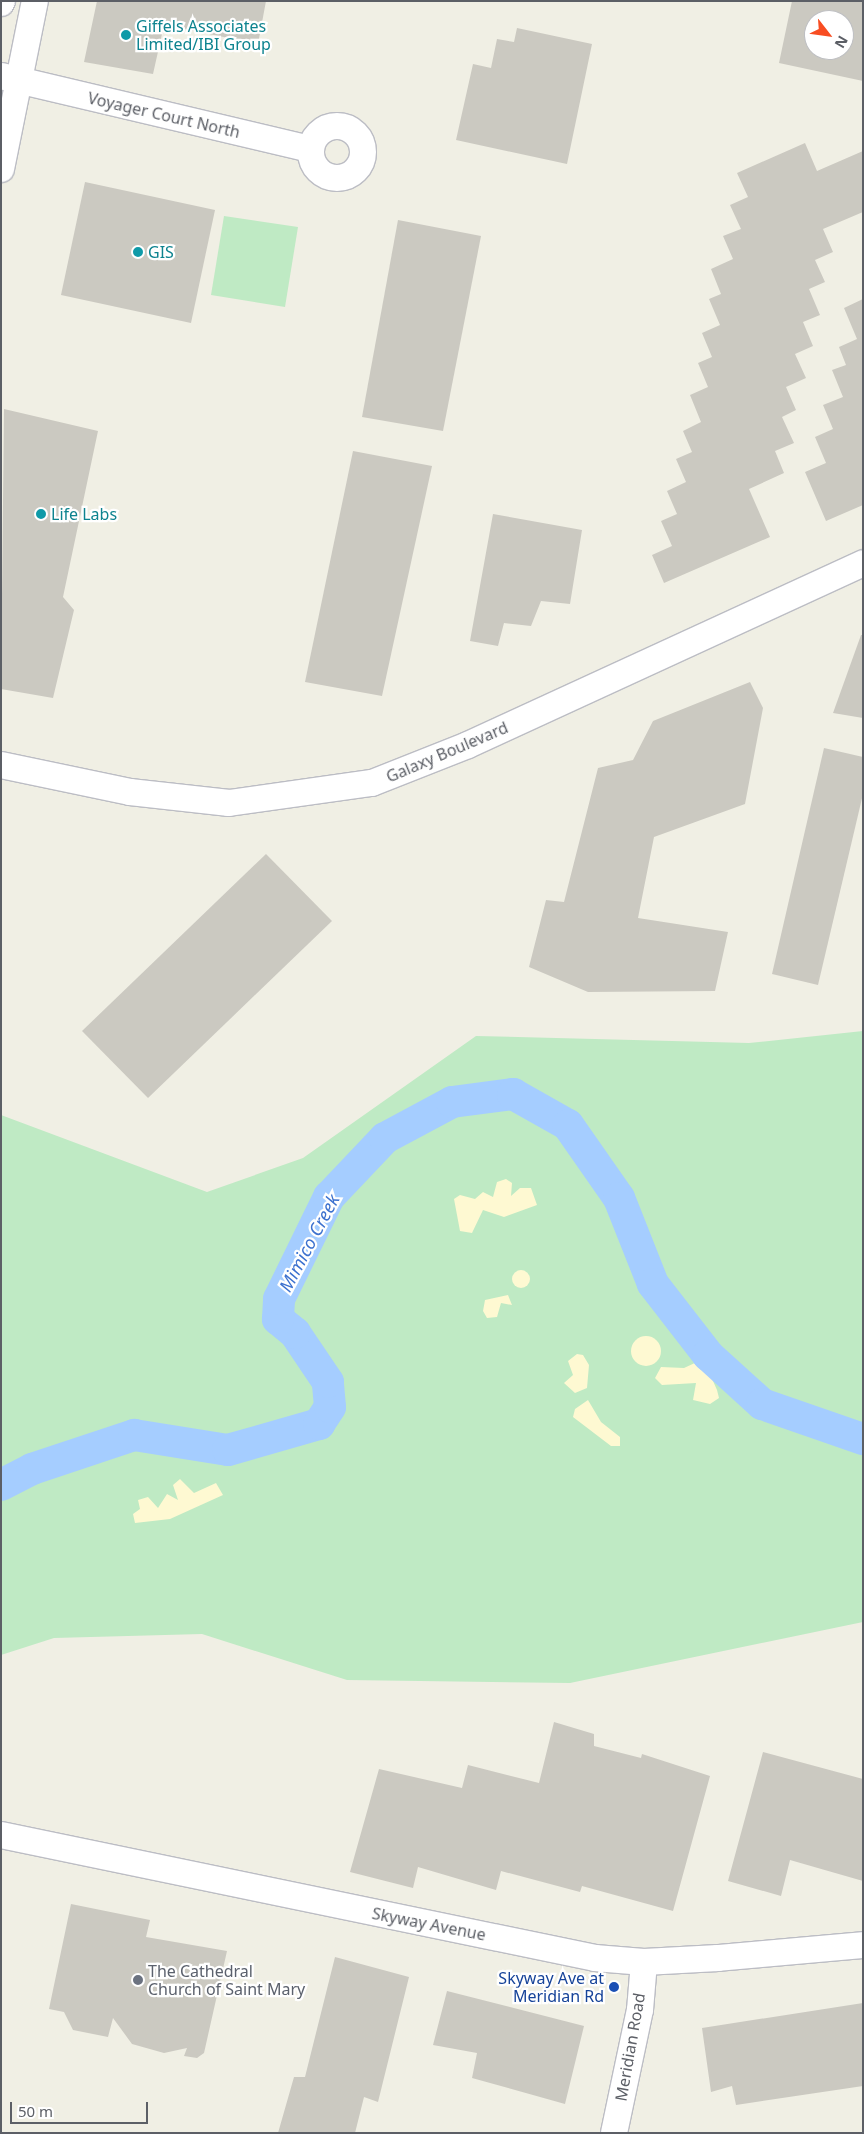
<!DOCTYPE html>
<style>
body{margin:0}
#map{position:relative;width:864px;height:2134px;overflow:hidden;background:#f0efe4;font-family:"Noto Sans",sans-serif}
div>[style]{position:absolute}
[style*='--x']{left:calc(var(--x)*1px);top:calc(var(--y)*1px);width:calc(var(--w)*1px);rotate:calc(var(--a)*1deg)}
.green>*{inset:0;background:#bfeac4}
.sand>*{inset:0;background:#fef9d2}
.round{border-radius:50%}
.river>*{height:32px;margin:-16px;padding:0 16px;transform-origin:16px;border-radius:16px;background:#a5cdff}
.building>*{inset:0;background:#cbc9c1}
.roads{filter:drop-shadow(1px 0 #bcbdc4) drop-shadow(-1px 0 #bcbdc4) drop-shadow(0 1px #bcbdc4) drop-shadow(0 -1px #bcbdc4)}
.minor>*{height:26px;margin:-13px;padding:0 13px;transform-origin:13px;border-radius:13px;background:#fff}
.minor>.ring{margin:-13px;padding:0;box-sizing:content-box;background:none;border:26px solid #fff;border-radius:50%}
.dots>*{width:14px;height:14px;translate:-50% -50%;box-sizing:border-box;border:2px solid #fff;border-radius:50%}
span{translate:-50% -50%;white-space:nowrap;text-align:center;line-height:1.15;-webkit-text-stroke:4.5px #fff;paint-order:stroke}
.culture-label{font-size:16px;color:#0d838f}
.left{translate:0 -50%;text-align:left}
.street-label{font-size:16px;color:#5c5f66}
.worship-label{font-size:16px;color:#5b616d}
.transit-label{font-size:16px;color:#164399}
.right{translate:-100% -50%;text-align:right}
.water-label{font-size:18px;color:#3c71ce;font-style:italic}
.frame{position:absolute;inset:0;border:2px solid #5c5f66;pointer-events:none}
.north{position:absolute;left:804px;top:10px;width:50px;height:50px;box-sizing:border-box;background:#fff;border:1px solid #bebfc2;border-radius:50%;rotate:120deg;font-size:14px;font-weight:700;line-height:20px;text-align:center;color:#5c5f66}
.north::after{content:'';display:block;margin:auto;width:18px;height:22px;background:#f84d22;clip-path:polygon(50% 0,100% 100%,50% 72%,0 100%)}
.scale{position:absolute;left:10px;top:2102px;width:138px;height:22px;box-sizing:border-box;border:2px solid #5c5f66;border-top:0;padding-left:6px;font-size:15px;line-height:18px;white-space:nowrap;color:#5c5f66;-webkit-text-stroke:4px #fff;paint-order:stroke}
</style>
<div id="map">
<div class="green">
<div style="clip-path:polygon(224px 216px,298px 227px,285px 307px,211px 295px)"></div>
<div style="clip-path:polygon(863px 1031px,863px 1622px,570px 1683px,347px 1680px,202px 1634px,54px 1638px,1px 1655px,1px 1115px,207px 1192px,303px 1158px,476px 1036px,749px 1043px)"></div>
</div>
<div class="sand">
<div style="clip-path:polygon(506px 1179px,512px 1183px,511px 1196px,520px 1188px,531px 1188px,537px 1205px,504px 1217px,483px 1210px,472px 1233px,460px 1231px,454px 1199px,460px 1195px,475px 1199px,483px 1192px,493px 1197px,497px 1182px)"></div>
<div class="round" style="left:512px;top:1270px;width:18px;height:18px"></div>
<div style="clip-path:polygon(508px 1295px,512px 1305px,501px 1303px,497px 1317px,487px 1318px,483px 1311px,485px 1300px)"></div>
<div class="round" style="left:631px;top:1336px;width:30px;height:30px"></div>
<div style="clip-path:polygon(577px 1354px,583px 1355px,589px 1365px,587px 1388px,575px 1393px,564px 1383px,573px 1375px,568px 1361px)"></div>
<div style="clip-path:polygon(697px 1362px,706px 1365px,717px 1390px,719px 1398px,710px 1404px,693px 1400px,696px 1383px,662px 1385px,655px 1378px,661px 1367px,684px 1368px)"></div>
<div style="clip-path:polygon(588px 1400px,601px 1422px,620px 1437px,620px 1446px,611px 1446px,573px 1417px,575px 1409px)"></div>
<div style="clip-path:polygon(180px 1479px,194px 1493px,216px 1483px,223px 1495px,170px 1519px,135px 1523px,133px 1514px,140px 1509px,138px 1500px,148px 1497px,158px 1508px,167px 1494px,178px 1500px,173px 1485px)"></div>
</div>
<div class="river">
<div style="--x:1;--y:1485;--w:35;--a:-27"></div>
<div style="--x:32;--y:1469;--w:108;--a:-18.4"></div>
<div style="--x:134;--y:1435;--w:95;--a:9.1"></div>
<div style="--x:228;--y:1450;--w:95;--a:-15.9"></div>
<div style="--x:319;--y:1424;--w:20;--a:-57"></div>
<div style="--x:330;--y:1407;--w:25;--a:-95"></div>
<div style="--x:328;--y:1382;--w:59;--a:-124"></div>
<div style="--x:295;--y:1333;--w:22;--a:-141"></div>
<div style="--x:278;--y:1319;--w:20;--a:-87"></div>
<div style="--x:279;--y:1299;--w:114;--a:-63.9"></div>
<div style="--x:329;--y:1197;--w:81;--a:-46.5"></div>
<div style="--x:385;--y:1138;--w:76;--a:-28.2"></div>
<div style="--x:452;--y:1102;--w:62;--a:-7.5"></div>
<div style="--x:513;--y:1094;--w:63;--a:29.4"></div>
<div style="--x:568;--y:1125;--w:89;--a:55.1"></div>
<div style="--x:619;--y:1198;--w:92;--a:68.4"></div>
<div style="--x:653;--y:1284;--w:90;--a:52.2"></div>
<div style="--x:708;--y:1355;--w:73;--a:42.2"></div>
<div style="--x:762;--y:1404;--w:107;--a:19.1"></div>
</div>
<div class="building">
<div style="clip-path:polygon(97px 1px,266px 1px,258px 44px,164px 25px,153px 74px,84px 62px)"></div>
<div style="clip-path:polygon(evenodd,792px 1px,863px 1px,863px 81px,779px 63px,792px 1px,814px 20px,844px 20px,844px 50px,814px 50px,814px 20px)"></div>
<div style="clip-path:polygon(517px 28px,592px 44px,567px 164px,456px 140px,473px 64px,491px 68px,497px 39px,514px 42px)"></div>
<div style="clip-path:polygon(805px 143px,817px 171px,863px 151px,863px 212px,823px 229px,833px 252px,815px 260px,825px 282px,809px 289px,820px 315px,803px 322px,813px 346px,795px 354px,806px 378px,786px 387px,796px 410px,782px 417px,794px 443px,775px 451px,784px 473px,749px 489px,770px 537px,664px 583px,652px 555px,672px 546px,661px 521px,677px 514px,667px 491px,686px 482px,676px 459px,692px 452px,683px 431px,701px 422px,690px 395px,708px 387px,698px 363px,712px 357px,702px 333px,720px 325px,709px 299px,721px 294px,711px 269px,733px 259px,723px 236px,741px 229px,730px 205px,748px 197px,737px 173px)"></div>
<div style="clip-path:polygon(85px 182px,215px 210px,191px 323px,61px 295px)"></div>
<div style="clip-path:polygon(398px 220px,481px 236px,443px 431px,362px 417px)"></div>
<div style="clip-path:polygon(863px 299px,863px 505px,826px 521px,805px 472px,826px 463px,815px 437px,833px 429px,823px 405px,843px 397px,832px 370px,846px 365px,839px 347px,857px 339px,844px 308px)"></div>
<div style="clip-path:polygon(4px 409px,98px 431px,63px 597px,74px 610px,53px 698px,1px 689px)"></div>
<div style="clip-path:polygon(353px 451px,432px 466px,382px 696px,305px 682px)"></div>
<div style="clip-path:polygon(493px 514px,582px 530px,570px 604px,541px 601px,531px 626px,504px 623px,498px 646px,470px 641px)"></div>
<div style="clip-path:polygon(861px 635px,863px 635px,863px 718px,833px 713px)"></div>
<div style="clip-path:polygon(750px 682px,763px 708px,745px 804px,654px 837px,638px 918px,728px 932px,715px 991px,588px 992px,529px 967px,546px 900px,564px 902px,598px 768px,633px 760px,653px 721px)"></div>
<div style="clip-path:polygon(824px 748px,863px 757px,863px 794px,818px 985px,772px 974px)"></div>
<div style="clip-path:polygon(266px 854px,332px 921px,148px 1098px,82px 1031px)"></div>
<div style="clip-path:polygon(554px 1722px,594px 1734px,594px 1746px,641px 1758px,642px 1754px,710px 1776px,673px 1911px,582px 1886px,580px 1892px,501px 1871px,496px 1890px,418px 1867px,413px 1888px,350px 1872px,379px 1769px,462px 1788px,468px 1765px,539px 1783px)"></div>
<div style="clip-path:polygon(763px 1752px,863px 1779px,863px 1881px,790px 1860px,781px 1896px,728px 1881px)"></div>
<div style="clip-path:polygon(71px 1904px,150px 1920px,146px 1937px,227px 1951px,204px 2053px,197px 2058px,184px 2056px,187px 2048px,164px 2053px,132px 2044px,113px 2018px,108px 2037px,73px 2030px,64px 2012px,49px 2009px)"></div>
<div style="clip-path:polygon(335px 1957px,409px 1977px,378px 2102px,364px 2097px,355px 2133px,278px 2133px,294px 2077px,305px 2077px)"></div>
<div style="clip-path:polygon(447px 1991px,584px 2026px,565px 2104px,472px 2078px,477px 2053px,433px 2045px)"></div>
<div style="clip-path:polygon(863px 2003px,863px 2086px,736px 2105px,732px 2086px,711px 2092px,702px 2028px)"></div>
</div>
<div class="roads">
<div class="minor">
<div style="--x:1;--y:3;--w:2;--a:-63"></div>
<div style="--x:1;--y:76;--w:318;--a:13.3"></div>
<div class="ring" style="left:311px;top:126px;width:26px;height:26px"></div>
<div style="--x:1;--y:169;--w:171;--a:-78.6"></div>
<div style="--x:1;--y:765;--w:132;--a:11.8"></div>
<div style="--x:130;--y:792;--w:100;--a:6.3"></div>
<div style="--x:229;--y:803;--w:144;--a:-8"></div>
<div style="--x:372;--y:783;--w:103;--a:-21.6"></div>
<div style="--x:468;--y:745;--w:435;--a:-24.7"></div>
<div style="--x:1;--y:1835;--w:607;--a:11.7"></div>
<div style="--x:595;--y:1958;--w:49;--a:4.7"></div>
<div style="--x:644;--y:1962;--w:74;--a:-3.1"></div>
<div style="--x:718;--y:1958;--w:146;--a:-5.1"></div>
<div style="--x:614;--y:2133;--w:126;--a:-78.1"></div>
<div style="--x:640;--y:2010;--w:48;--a:-85.2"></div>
</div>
</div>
<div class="dots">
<div style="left:126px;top:35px;background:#0f9aa8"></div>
<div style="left:138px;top:252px;background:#0f9aa8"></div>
<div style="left:41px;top:514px;background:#0f9aa8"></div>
<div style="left:138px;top:1980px;background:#6b7280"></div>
<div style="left:614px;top:1987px;background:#1a4fb4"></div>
</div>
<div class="culture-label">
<span class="left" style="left:136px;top:35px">Giffels Associates<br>Limited/IBI Group</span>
<span class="left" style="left:148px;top:252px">GIS</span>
<span class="left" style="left:51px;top:514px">Life Labs</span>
</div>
<div class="street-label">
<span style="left:164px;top:115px;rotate:13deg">Voyager Court North</span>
<span style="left:447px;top:752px;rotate:-23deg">Galaxy Boulevard</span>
<span style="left:429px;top:1924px;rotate:11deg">Skyway Avenue</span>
<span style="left:630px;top:2047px;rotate:-80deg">Meridian Road</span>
</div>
<div class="worship-label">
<span class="left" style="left:148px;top:1980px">The Cathedral<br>Church of Saint Mary</span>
</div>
<div class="transit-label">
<span class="right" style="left:604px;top:1987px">Skyway Ave at<br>Meridian Rd</span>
</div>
<div class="water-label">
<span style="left:309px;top:1243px;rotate:-62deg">Mimico Creek</span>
</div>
<div class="frame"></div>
<div class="north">N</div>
<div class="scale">50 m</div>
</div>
